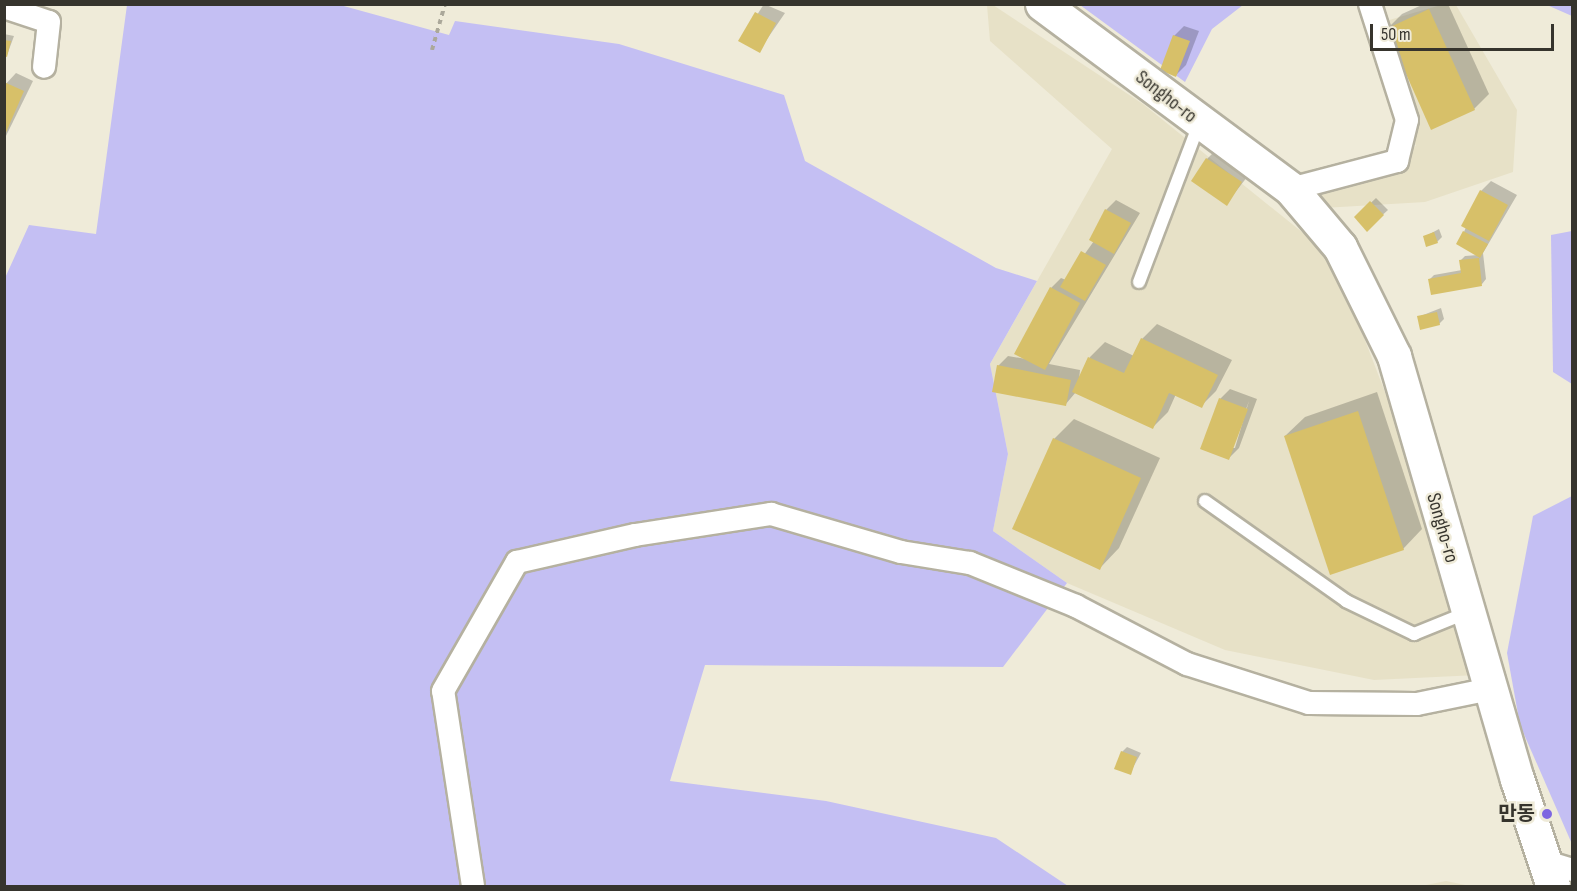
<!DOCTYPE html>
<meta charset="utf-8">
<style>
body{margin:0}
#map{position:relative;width:1577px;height:891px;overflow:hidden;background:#efebd9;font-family:"Sofia Sans Condensed","Noto Sans KR",sans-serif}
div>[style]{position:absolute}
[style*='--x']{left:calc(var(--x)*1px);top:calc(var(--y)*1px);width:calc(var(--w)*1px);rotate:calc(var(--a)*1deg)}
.built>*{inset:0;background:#e7e1c7}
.green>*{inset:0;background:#c4bff3}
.shadow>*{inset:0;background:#0003}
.building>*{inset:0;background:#d7c069}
.path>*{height:4px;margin-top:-2px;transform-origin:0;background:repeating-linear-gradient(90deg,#aba89a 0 4.5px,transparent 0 9px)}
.roads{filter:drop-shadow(2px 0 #b5b1a0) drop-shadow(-2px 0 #b5b1a0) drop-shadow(0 2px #b5b1a0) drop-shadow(0 -2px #b5b1a0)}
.service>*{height:12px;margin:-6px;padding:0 6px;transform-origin:6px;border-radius:6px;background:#fff}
.minor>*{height:22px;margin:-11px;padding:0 11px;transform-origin:11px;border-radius:11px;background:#fff}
.secondary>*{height:33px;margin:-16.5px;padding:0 16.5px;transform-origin:16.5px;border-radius:16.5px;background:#fff}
.dots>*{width:16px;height:16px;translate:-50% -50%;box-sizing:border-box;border:3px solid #efebd9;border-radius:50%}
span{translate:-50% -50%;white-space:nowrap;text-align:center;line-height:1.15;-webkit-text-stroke:5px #efebd9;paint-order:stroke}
.street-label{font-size:20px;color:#36342d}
.poi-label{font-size:20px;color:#36342d;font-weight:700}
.right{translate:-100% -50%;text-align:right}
.frame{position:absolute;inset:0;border:6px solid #36342d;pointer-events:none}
.scale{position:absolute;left:1370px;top:24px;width:184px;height:27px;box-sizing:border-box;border:3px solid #36342d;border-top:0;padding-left:8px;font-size:18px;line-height:21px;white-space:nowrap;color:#36342d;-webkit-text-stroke:4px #efebd9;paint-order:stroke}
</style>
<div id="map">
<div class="built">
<div style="clip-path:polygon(987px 5px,993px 5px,1143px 104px,1333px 257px,1393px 413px,1477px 675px,1374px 680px,1225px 650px,1067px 583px,993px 531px,1008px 454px,990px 364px,1112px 149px,990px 41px)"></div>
<div style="clip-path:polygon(1441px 5px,1456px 5px,1517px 110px,1513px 172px,1425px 202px,1323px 208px,1291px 174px,1416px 146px,1365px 27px)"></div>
<div style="clip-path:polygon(1446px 881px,1470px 886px,1421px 886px)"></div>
</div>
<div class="green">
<div style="clip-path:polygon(127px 5px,340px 5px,449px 35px,455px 21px,619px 44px,784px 95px,805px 161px,996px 268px,1037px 281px,990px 364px,1008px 454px,993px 531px,1067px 583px,1003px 667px,705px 665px,670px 781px,826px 801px,996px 838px,1068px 886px,5px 886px,5px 278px,29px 225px,96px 234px)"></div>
<div style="clip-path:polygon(1080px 5px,1243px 5px,1212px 29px,1185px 82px)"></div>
<div style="clip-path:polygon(1547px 5px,1572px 5px,1572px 16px)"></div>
<div style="clip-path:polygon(1572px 231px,1572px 384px,1553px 372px,1551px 235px)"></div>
<div style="clip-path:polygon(1572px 496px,1572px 844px,1520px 725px,1507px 653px,1533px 516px)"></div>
</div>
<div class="shadow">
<div style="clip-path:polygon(764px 4px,785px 13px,759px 51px,741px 40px)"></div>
<div style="clip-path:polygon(1424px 4px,1448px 4px,1489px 94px,1474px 109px,1387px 29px,1402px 14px)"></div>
<div style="clip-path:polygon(1184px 26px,1199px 31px,1186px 65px,1176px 75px,1174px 36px)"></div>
<div style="clip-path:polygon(4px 34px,14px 36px,7px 55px,4px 54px)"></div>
<div style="clip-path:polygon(16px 73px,33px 81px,4px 140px,4px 86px)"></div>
<div style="clip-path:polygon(1217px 149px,1251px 172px,1226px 204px,1207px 159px)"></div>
<div style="clip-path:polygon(1491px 181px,1517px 195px,1483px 253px,1486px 279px,1482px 284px,1429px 280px,1434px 275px,1462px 270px,1460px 261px,1465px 256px,1478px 255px,1464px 232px,1481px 191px)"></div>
<div style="clip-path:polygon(1376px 198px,1388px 210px,1367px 229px,1356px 217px)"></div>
<div style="clip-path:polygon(1116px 200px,1140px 213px,1049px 364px,1080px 370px,1079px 380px,1090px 357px,1105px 342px,1134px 356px,1142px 339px,1157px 324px,1232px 360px,1216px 391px,1201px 406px,1176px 394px,1168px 412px,1153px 427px,1076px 392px,1065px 405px,998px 366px,1008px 356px,1026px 359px,1051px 288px,1061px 278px,1066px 280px,1094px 241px,1106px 210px)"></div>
<div style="clip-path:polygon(1439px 229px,1442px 237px,1437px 242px,1424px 237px)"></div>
<div style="clip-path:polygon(1441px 308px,1444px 319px,1439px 324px,1418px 317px)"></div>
<div style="clip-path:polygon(evenodd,1230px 389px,1257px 399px,1239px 448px,1229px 458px,1220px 399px,1230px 389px,1249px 401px,1235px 448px,1232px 448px,1249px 401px)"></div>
<div style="clip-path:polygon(1377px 392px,1422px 529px,1403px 549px,1285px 436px,1305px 417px)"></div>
<div style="clip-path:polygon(1074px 419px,1160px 458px,1119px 548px,1100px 568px,1054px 439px)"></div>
<div style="clip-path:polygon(1127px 747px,1141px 753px,1130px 773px,1122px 752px)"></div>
</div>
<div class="building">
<div style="clip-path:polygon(1429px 9px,1475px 110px,1431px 130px,1386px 29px)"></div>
<div style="clip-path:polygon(755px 12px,776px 23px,760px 53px,738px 41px)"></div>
<div style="clip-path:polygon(1173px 35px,1190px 41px,1176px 77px,1160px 70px)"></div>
<div style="clip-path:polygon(4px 40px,11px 41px,7px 57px,4px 56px)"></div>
<div style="clip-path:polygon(4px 82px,24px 91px,4px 137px)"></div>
<div style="clip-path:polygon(1206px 158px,1242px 182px,1227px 206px,1191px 181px)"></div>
<div style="clip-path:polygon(1480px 190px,1508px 205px,1489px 241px,1461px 226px)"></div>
<div style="clip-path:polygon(1370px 201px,1384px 215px,1367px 232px,1354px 217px)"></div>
<div style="clip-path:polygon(1105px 209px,1131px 223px,1114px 254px,1089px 240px)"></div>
<div style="clip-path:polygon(1463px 231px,1488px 244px,1480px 258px,1456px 244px)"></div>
<div style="clip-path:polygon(1434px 232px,1438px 243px,1426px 247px,1423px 236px)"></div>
<div style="clip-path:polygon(1081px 251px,1106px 265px,1085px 301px,1060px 287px)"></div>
<div style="clip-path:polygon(1479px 258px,1482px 286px,1431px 295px,1428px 279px,1461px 273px,1459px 260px)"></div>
<div style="clip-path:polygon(1050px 287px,1080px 303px,1045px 370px,1014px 354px)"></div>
<div style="clip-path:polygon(1437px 312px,1440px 325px,1420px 330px,1417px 316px)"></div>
<div style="clip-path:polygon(1141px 338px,1218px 375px,1202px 408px,1169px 393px,1153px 429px,1072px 392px,1088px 357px,1124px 373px)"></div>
<div style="clip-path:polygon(997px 365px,1071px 380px,1066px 406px,992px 392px)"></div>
<div style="clip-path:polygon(1219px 398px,1248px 409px,1229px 460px,1200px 449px)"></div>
<div style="clip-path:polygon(1358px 411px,1404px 550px,1330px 575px,1284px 436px)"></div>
<div style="clip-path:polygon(1053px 438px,1141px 478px,1100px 570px,1012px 529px)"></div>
<div style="clip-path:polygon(1121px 751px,1137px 757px,1131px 775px,1114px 769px)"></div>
</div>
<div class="path">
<div style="--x:432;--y:50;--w:48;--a:-74.2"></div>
</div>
<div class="roads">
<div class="service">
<div style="--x:1139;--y:282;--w:169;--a:-69.2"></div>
<div style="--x:1205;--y:501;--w:173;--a:35.3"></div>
<div style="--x:1346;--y:601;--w:76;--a:25.9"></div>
<div style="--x:1414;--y:634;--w:56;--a:-22"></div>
</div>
<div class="minor">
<div style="--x:4;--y:7;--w:47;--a:18.4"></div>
<div style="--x:49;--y:22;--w:45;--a:96.3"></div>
<div style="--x:1291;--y:189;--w:110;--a:-14.8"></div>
<div style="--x:1397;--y:161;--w:42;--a:-76.3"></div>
<div style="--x:1407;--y:120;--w:122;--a:-107.7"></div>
<div style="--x:1543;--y:861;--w:30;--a:17"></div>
<div style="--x:473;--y:886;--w:197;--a:-98.7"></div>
<div style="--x:443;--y:691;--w:149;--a:-60.2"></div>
<div style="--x:517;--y:562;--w:121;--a:-12.9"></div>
<div style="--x:635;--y:535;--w:138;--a:-8.8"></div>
<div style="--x:771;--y:514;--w:135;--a:16.3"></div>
<div style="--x:901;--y:552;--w:70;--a:9.1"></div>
<div style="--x:970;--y:563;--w:114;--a:22.1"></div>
<div style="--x:1076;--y:606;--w:125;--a:27.6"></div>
<div style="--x:1187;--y:664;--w:128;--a:17.7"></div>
<div style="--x:1309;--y:703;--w:108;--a:0.5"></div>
<div style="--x:1417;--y:704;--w:75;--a:-11.6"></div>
</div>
<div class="secondary">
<div style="--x:1042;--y:4;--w:310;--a:36.6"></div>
<div style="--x:1291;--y:189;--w:76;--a:49.8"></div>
<div style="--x:1340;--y:247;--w:122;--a:63.6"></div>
<div style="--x:1394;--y:356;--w:441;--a:73.8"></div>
<div style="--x:1517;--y:779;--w:113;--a:71.4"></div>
</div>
</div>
<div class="dots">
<div style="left:1547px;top:814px;background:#7e66e1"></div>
</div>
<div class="street-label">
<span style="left:1166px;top:97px;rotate:38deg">Songho-ro</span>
<span style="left:1442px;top:528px;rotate:74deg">Songho-ro</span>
</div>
<div class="poi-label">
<span class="right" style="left:1535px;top:814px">만동</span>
</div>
<div class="frame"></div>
<div class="scale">50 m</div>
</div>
